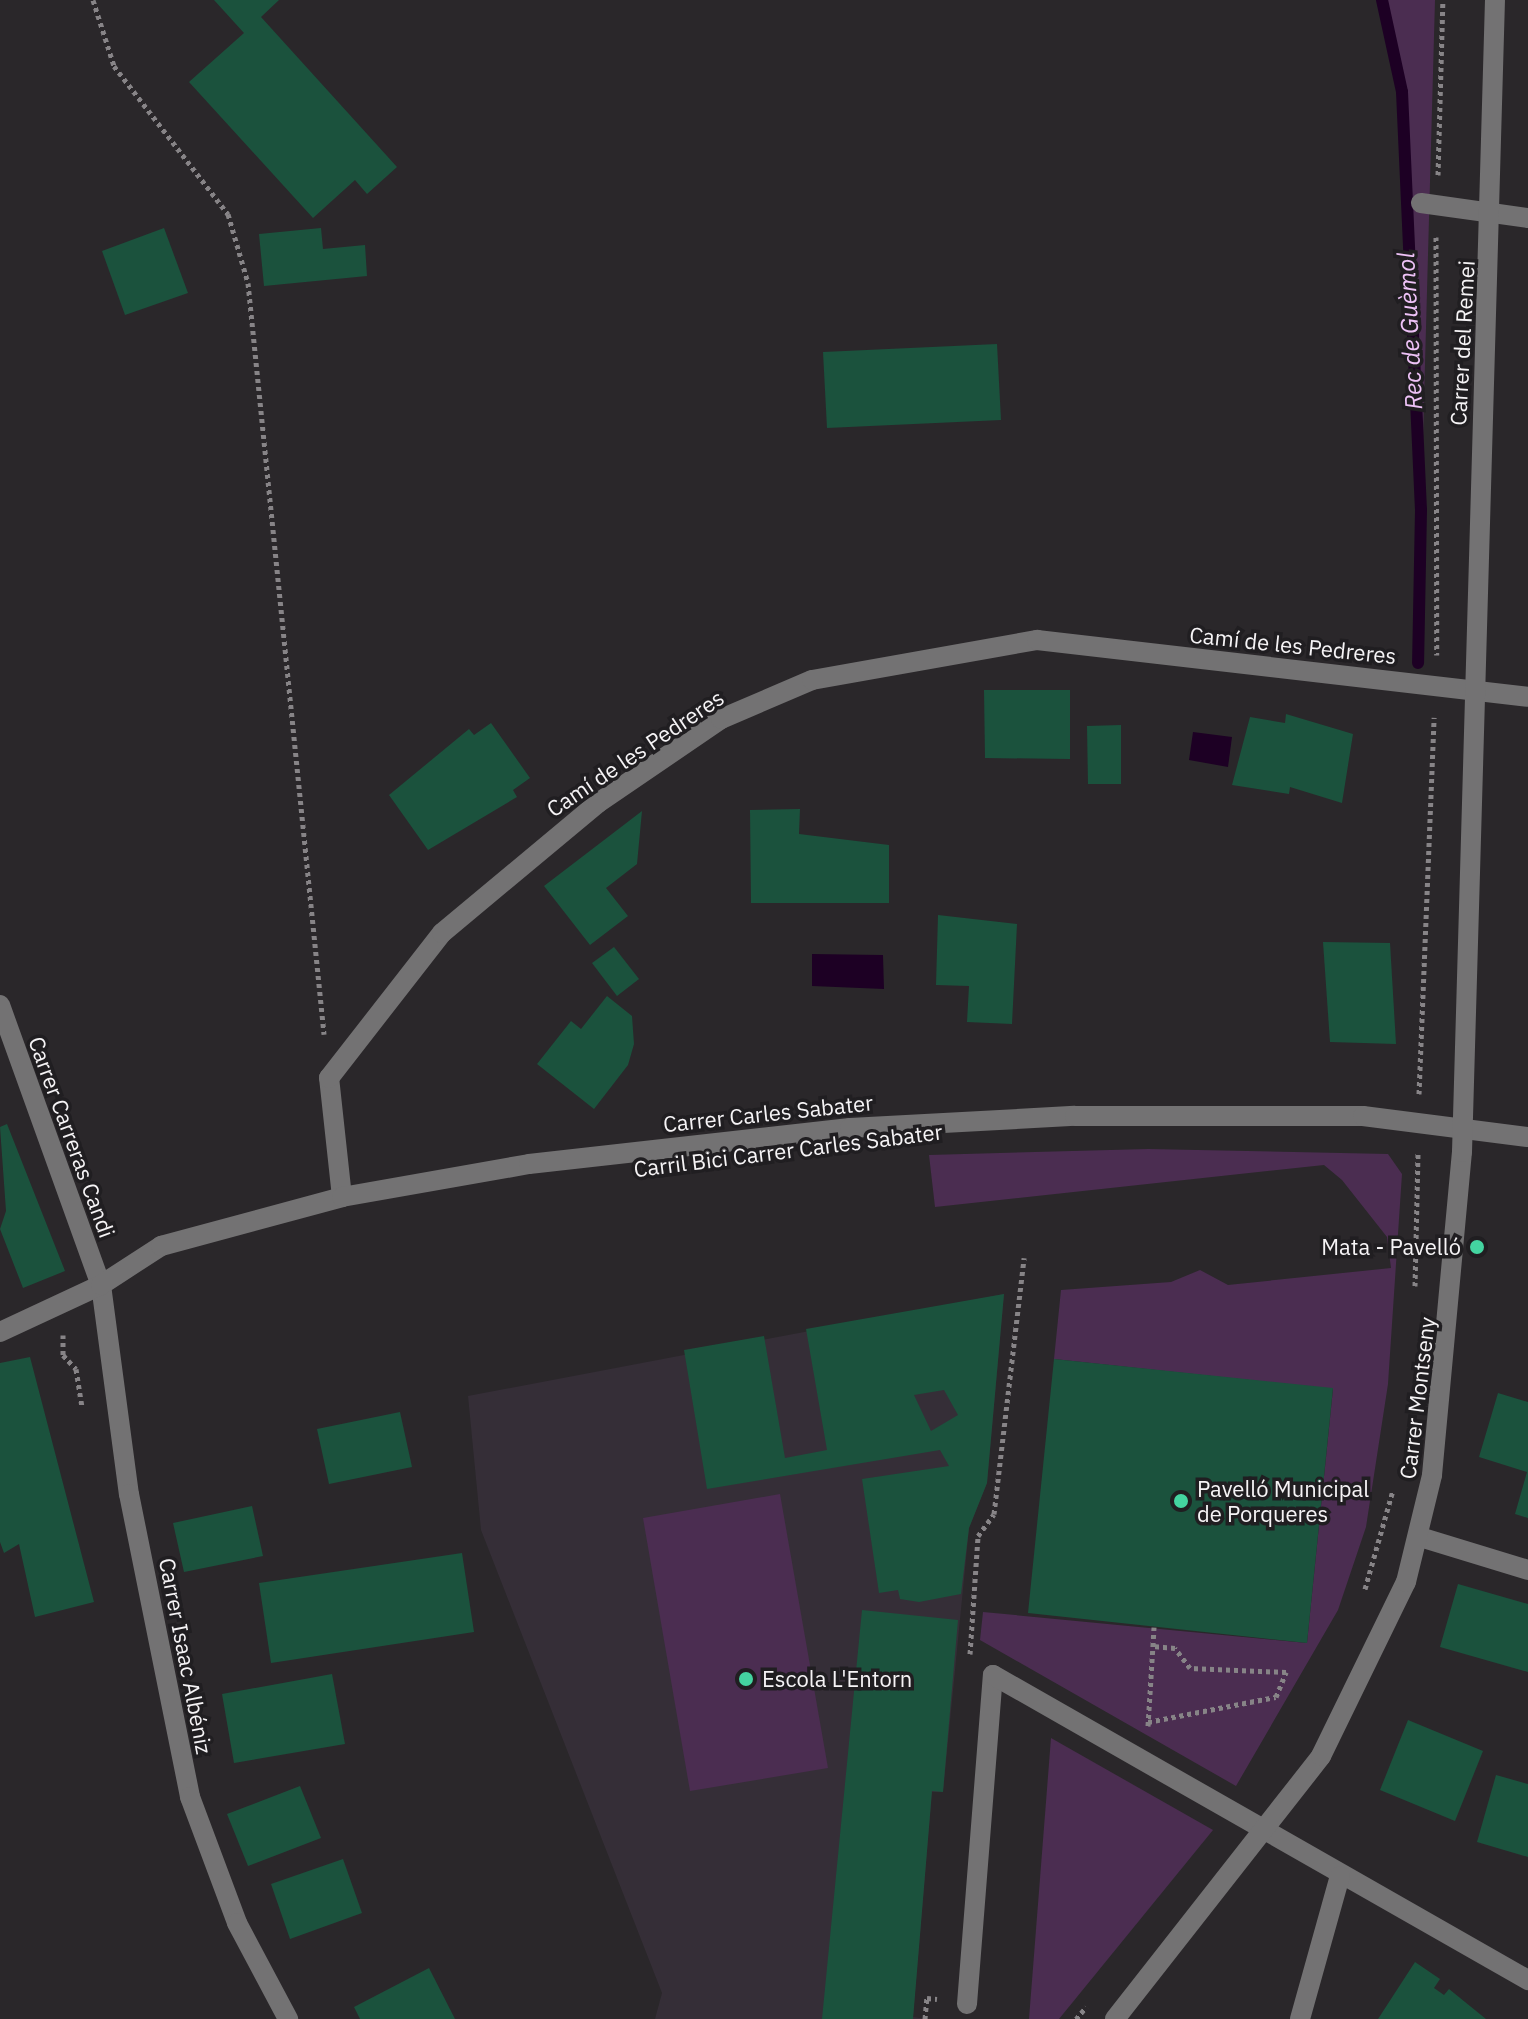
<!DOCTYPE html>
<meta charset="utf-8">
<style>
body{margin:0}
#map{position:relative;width:1528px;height:2019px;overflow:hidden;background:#2a272a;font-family:"IBM Plex Sans",sans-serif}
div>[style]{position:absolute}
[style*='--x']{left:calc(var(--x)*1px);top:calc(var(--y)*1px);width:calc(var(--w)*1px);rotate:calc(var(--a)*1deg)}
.built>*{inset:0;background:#352e37}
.green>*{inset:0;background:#4b2d51}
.water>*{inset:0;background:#1d0024}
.stream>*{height:12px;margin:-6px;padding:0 6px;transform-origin:6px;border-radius:6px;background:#1d0024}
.building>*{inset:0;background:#1b523d}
.path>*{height:5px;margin-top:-2.5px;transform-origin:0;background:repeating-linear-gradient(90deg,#878487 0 4px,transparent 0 8px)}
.minor>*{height:20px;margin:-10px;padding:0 10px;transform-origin:10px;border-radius:10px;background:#737273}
.dots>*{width:22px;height:22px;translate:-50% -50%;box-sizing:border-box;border:4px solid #201e21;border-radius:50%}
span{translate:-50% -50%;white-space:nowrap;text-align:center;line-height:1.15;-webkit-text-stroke:7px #201e21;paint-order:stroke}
.street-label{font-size:22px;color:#f6f4f6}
.poi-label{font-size:22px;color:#f6f4f6}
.right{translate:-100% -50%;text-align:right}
.left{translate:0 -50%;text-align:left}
.water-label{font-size:24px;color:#eec2f7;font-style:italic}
</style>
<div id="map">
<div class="built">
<div style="clip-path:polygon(1004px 1294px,987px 1483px,969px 1528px,943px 1792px,932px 1792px,913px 2017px,927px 2019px,655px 2019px,662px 1993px,481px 1530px,468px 1396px)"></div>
</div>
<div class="green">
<div style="clip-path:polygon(1382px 0,1435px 0,1421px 510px,1402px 92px)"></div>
<div style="clip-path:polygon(1148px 1149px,1388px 1154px,1402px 1174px,1388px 1384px,1366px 1527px,1338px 1610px,1236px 1786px,980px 1640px,983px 1612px,1307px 1643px,1333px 1389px,1054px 1359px,1061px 1290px,1171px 1282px,1200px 1270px,1228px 1285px,1391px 1268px,1387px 1237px,1342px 1180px,1324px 1165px,935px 1207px,929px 1155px)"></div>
<div style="clip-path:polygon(780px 1494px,828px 1768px,690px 1791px,643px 1518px)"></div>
<div style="clip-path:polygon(1051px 1738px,1213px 1830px,1059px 2019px,1029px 2019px)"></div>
</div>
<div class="water">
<div style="clip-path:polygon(1193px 732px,1232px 737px,1228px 767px,1189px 760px)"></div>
<div style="clip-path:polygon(812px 954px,883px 955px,884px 989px,812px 986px)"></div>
</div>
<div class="stream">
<div style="--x:1382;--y:0;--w:94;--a:77.7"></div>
<div style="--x:1402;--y:92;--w:418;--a:87.4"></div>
<div style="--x:1421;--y:510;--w:153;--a:91.1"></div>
</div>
<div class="building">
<div style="clip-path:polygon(214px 0,279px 0,261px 17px,397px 167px,367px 194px,355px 180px,313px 218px,189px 82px,244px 33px)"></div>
<div style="clip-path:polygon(164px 228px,188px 293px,125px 315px,102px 251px)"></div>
<div style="clip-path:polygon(321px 228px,323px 249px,365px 245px,367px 276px,264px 286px,259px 234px)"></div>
<div style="clip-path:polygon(997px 344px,1001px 420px,827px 428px,823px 352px)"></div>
<div style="clip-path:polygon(984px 690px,1070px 690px,1070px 759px,985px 758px)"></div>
<div style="clip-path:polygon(1286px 714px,1353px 734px,1342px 803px,1290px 787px,1289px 794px,1232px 785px,1250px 717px,1285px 723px)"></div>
<div style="clip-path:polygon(491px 723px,530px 778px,513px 790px,517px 797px,428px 850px,389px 795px,469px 729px,474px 735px)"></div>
<div style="clip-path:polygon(1121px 725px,1121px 784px,1088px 784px,1087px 726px)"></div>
<div style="clip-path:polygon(800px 809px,799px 834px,889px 845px,889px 903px,751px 903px,750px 810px)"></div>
<div style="clip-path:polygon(642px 811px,637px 864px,606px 888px,628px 916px,590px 945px,544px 886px)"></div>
<div style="clip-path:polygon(938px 915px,1017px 924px,1012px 1024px,967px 1022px,969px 986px,936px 985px)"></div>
<div style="clip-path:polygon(1323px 942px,1390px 943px,1396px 1044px,1330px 1042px)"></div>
<div style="clip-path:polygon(614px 947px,639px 979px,617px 996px,592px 963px)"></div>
<div style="clip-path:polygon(607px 996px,632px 1016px,634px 1044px,628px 1065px,594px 1109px,537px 1064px,571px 1021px,581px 1029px)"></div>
<div style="clip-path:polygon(7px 1124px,65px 1271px,23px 1288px,0 1229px,6px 1211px,0 1127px)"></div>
<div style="clip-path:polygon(evenodd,1004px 1294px,987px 1483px,969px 1528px,961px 1594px,919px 1602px,900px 1599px,898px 1590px,879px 1593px,862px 1479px,949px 1466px,940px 1450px,707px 1489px,684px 1350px,764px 1336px,785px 1458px,827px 1450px,806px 1329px,1004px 1294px,944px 1390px,958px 1415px,931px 1431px,914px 1395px,944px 1390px)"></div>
<div style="clip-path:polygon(30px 1357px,94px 1602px,35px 1617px,19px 1544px,4px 1553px,0 1542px,0 1363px)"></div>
<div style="clip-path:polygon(1054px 1359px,1333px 1388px,1307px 1643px,1028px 1613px)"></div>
<div style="clip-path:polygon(1498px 1393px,1528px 1402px,1528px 1518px,1515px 1514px,1527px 1472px,1479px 1457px)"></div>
<div style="clip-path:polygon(400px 1412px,412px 1467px,329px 1484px,317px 1429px)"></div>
<div style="clip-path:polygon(252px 1506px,263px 1556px,184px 1572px,173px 1523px)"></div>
<div style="clip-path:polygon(462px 1553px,474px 1632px,271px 1663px,259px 1583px)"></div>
<div style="clip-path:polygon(1458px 1584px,1528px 1604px,1528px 1672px,1440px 1647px)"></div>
<div style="clip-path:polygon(862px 1610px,958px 1620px,943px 1792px,932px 1791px,913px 2019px,822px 2019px)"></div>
<div style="clip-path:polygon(332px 1674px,345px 1744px,234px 1763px,222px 1694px)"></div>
<div style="clip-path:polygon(1408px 1720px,1483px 1751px,1455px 1821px,1380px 1790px)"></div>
<div style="clip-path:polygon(1496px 1775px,1528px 1784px,1528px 1857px,1477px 1842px)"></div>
<div style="clip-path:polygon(300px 1786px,321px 1838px,248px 1866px,227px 1814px)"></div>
<div style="clip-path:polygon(343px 1859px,362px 1913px,290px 1939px,271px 1884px)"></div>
<div style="clip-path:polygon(1415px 1962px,1440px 1979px,1434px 1988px,1444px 1995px,1449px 1989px,1486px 2019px,1378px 2019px)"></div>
<div style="clip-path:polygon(429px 1968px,455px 2019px,360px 2019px,354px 2007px)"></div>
</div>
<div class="path">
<div style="--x:93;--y:0;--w:69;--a:72.3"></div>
<div style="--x:114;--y:66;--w:187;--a:52.4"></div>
<div style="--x:228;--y:214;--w:72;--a:73.8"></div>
<div style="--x:248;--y:283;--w:755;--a:84.22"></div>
<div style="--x:1438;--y:175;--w:175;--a:-88.4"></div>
<div style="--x:1436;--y:237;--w:418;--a:89.9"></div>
<div style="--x:1419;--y:1094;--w:377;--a:-87.7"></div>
<div style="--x:1415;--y:1286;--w:134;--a:-88.7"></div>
<div style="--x:63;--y:1335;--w:20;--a:90"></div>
<div style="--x:63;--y:1355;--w:19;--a:47"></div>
<div style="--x:76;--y:1369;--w:38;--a:81"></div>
<div style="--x:1365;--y:1589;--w:103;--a:-74.2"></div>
<div style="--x:970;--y:1654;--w:118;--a:-86.1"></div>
<div style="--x:978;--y:1536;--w:27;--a:-54"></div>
<div style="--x:994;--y:1514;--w:258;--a:-83.3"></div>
<div style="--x:1148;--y:1722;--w:130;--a:-11.1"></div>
<div style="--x:1276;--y:1697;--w:27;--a:-68"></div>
<div style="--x:1286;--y:1672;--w:96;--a:-177.6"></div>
<div style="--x:1190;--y:1668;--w:25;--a:-127"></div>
<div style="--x:1175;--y:1648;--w:22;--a:-175"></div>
<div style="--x:1148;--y:1726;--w:99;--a:-86.5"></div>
<div style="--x:925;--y:2019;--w:21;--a:-85"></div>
<div style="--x:927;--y:1998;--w:10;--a:6"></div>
<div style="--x:1076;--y:2019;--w:16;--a:-50"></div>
</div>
<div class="minor">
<div style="--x:1421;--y:203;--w:108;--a:8"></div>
<div style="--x:0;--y:1005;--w:298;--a:70.2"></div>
<div style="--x:101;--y:1285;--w:211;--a:82.4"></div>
<div style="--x:129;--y:1494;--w:309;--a:78.6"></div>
<div style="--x:190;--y:1797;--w:134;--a:69.5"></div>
<div style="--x:237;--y:1923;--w:109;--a:62"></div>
<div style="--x:342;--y:1197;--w:120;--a:-96.2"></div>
<div style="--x:329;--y:1078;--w:184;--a:-52.1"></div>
<div style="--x:442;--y:933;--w:203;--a:-39.8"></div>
<div style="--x:598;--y:803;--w:149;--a:-34.3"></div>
<div style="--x:721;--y:719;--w:99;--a:-23.2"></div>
<div style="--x:812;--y:680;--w:229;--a:-10.1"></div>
<div style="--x:1037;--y:640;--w:494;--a:6.6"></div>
<div style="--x:0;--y:1332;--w:111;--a:-25"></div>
<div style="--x:101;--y:1285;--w:72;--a:-33"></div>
<div style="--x:161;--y:1246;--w:188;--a:-15.1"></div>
<div style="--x:342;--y:1197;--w:190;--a:-10"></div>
<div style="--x:529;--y:1164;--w:323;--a:-6.4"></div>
<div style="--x:850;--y:1128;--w:225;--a:-3.1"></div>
<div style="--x:1075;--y:1116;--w:288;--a:0"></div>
<div style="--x:1363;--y:1116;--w:166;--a:7.3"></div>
<div style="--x:1420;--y:1537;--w:113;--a:17"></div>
<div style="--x:967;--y:2004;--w:330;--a:-85.5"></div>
<div style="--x:993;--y:1675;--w:616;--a:29.69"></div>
<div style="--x:1115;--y:2019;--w:334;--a:-51.9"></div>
<div style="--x:1321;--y:1756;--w:194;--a:-64"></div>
<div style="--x:1406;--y:1582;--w:110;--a:-76.3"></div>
<div style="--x:1432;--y:1475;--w:324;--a:-84.7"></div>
<div style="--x:1462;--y:1152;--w:1152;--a:-88.36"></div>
<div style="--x:1300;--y:2019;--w:148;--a:-74.4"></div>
</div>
<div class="dots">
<div style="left:1477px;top:1247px;background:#44d4a0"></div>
<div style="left:1181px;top:1501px;background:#44d4a0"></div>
<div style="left:746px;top:1679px;background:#44d4a0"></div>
</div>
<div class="street-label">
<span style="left:1462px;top:343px;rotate:-87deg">Carrer del Remei</span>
<span style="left:1293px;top:645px;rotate:6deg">Camí de les Pedreres</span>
<span style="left:635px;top:753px;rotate:-34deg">Camí de les Pedreres</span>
<span style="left:768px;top:1113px;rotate:-6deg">Carrer Carles Sabater</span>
<span style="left:72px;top:1137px;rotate:70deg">Carrer Carreras Candi</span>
<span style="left:788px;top:1150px;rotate:-7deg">Carril Bici Carrer Carles Sabater</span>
<span style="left:1417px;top:1398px;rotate:-83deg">Carrer Montseny</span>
<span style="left:186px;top:1656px;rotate:79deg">Carrer Isaac Albéniz</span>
</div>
<div class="poi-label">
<span class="right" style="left:1461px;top:1247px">Mata - Pavelló</span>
<span class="left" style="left:1197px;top:1501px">Pavelló Municipal<br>de Porqueres</span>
<span class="left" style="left:762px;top:1679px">Escola L'Entorn</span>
</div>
<div class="water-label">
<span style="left:1410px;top:331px;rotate:-93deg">Rec de Guèmol</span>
</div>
</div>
